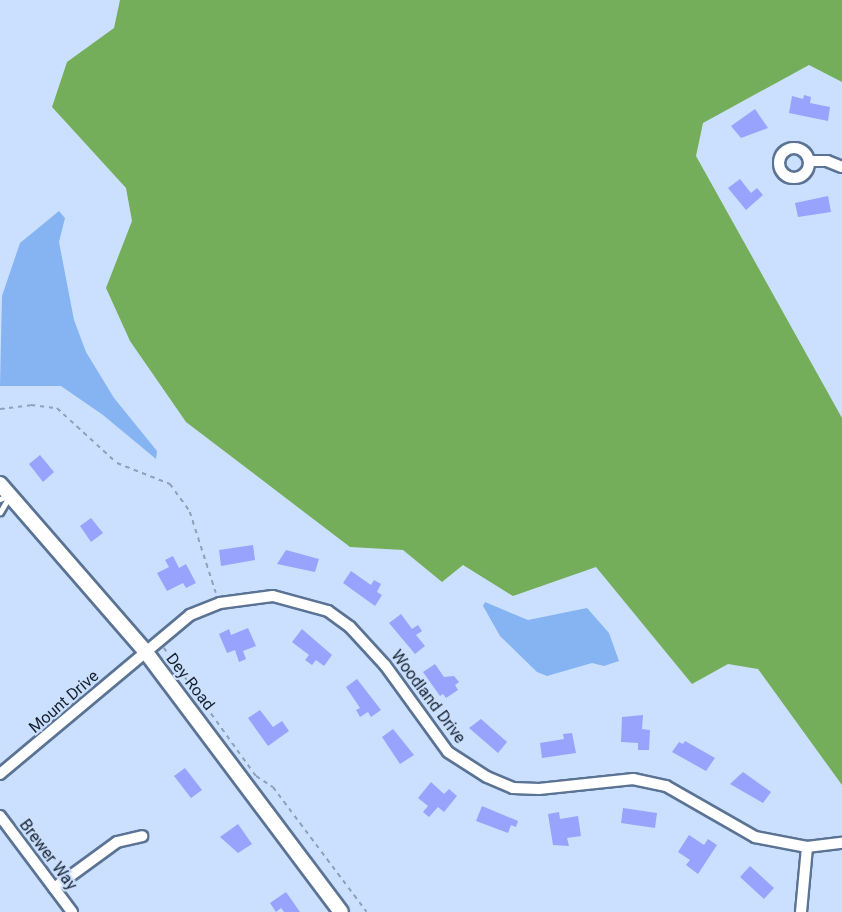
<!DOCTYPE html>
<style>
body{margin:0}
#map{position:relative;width:842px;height:912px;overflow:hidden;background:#cae0fe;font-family:Roboto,sans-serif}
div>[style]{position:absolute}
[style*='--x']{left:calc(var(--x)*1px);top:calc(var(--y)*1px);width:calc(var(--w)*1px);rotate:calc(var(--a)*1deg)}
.forest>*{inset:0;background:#75ae5b}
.water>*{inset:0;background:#86b4f2}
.building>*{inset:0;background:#97a3fc}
.path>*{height:1.5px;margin-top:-0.75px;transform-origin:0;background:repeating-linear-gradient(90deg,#8fa1ba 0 4.5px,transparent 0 9px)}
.roads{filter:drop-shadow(2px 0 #5b7394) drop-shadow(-2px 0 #5b7394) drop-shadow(0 2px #5b7394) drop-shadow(0 -2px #5b7394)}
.lane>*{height:5px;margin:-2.5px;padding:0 2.5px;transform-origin:2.5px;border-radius:2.5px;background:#fff}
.street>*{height:10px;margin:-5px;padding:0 5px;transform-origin:5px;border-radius:5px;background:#fff}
.street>.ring{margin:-5px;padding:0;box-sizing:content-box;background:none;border:10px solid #fff;border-radius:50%}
.secondary>*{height:14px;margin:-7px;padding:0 7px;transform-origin:7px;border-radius:7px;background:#fff}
span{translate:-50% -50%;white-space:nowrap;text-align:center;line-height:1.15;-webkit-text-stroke:4.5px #cae0fe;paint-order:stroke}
.street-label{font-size:16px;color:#17212e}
</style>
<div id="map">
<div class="forest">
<div style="clip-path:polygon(120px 0,842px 0,842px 82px,809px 65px,703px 123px,696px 156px,842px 418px,842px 785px,758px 669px,728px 664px,692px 684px,596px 567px,513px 596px,463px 565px,442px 582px,403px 550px,350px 547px,186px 422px,130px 341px,106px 288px,132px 221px,126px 188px,52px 107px,67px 62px,114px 28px)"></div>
</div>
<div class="water">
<div style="clip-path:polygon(59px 211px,65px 218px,59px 242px,74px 320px,86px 352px,114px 398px,157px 451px,156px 459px,103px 415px,61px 386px,0 386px,2px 296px,20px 243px)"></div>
<div style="clip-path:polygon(485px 602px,528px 620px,587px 608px,609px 633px,619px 661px,604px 666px,592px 663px,547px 676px,537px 672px,500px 636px,483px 606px)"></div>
</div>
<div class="building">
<div style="clip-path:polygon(804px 95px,811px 97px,810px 103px,830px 107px,828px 121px,789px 113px,792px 96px,803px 99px)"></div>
<div style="clip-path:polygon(755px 109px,768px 128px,741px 138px,731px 126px)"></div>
<div style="clip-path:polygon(740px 179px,751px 193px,757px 188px,763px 195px,746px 210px,728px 188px)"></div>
<div style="clip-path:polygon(828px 196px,831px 212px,798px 217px,795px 203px)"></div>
<div style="clip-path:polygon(40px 455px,54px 472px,43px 482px,29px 464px)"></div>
<div style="clip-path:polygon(91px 518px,103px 533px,91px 542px,80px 526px)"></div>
<div style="clip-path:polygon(253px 545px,255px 560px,221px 566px,219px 550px)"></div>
<div style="clip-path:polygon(286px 550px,319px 559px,315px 572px,277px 564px)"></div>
<div style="clip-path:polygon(173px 556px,179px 568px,186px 564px,196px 583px,186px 588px,183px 583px,167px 591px,157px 573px,169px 567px,165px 560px)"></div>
<div style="clip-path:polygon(351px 571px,371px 585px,374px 580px,381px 584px,377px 592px,382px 595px,375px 606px,343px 583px)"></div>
<div style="clip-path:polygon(401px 614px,412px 629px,418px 625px,422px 631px,416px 635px,425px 646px,415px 654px,389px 623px)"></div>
<div style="clip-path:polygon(248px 628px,256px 646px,243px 651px,246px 659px,239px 662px,235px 650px,227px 653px,219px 634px,229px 629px,231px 635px)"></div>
<div style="clip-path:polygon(302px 629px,332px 655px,324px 666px,316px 660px,312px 665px,305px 660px,309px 655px,292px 642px)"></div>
<div style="clip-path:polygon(435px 664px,444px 677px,454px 676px,459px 682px,455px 685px,458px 690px,446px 698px,443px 694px,440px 696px,423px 672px)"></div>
<div style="clip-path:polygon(357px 679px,381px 710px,371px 717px,368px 712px,360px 717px,356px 710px,360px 708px,346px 687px)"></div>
<div style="clip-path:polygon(260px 710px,273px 727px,282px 721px,289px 731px,268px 746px,248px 718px)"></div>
<div style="clip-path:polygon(643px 715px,642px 729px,650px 730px,649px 750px,638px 750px,638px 743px,621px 742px,622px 717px)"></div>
<div style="clip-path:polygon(481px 719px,507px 742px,498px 753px,469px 728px)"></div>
<div style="clip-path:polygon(393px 729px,414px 755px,400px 764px,382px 737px)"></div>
<div style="clip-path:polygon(572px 733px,576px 753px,542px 758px,540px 743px,564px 739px,563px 734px)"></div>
<div style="clip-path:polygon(685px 741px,715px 758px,706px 771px,672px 752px,679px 742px,683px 744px)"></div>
<div style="clip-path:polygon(185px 768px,202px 790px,191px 798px,174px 776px)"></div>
<div style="clip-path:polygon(743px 772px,771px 792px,763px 803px,730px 784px)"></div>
<div style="clip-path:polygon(431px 782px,444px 794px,449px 789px,457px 796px,444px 812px,438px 807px,429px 817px,423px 812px,428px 806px,418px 798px)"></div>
<div style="clip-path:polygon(482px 806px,518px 821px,516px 827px,511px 825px,508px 833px,476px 821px)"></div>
<div style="clip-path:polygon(623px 808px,657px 813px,655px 828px,621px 823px)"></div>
<div style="clip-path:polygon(559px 812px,560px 819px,578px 816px,581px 836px,567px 838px,569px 846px,553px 845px,548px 814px)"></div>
<div style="clip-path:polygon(238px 824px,252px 844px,238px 853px,220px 837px)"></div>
<div style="clip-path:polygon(689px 835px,704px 845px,708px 839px,717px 845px,698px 874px,686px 865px,690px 860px,678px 852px)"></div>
<div style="clip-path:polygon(750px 866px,774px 888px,764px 899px,740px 877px)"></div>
<div style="clip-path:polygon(286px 892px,300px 912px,284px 912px,281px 908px,276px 912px,270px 903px)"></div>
</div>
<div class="path">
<div style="--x:0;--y:409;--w:31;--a:-7"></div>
<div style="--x:31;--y:405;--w:26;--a:7"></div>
<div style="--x:57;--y:408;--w:81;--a:42.5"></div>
<div style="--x:117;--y:463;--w:57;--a:21.6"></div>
<div style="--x:170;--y:484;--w:34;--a:54"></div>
<div style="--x:190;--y:512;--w:85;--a:72.2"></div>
<div style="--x:164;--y:648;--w:158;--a:54.3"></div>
<div style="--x:256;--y:776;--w:20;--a:33"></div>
<div style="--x:273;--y:787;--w:156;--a:53.1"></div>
</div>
<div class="roads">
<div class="lane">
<div style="--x:0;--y:499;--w:11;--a:-22"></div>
<div style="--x:10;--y:495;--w:20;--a:120"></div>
</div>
<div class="street">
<div class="ring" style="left:779px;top:148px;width:20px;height:20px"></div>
<div style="--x:809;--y:161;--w:18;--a:0"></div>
<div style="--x:827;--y:161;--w:16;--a:22"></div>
<div style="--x:0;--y:774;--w:248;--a:-39.9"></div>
<div style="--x:190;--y:615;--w:32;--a:-22"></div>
<div style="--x:220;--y:603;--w:53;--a:-7.5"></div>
<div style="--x:273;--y:596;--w:57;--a:15.3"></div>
<div style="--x:328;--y:611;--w:27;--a:36"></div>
<div style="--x:350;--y:627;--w:52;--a:47.4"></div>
<div style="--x:385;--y:665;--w:107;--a:54.1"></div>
<div style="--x:448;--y:752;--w:46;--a:32.7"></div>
<div style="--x:487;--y:777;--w:28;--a:23"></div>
<div style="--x:513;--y:788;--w:26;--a:2"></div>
<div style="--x:539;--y:789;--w:95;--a:-6.1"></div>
<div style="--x:633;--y:779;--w:34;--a:12"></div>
<div style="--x:666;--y:786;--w:103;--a:29.8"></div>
<div style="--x:755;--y:837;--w:53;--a:10.9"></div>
<div style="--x:807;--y:847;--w:35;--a:-7"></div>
<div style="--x:0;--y:816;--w:120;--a:53.1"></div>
<div style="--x:54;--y:888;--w:78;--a:-36.1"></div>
<div style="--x:117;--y:842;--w:26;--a:-13"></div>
<div style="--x:801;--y:912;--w:65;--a:-84.7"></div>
</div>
<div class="secondary">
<div style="--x:0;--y:484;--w:221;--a:49"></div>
<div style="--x:145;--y:651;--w:326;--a:53.1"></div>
</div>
</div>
<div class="street-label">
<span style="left:190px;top:682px;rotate:52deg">Dey Road</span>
<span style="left:428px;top:697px;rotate:53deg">Woodland Drive</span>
<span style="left:64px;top:702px;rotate:-41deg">Mount Drive</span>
<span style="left:48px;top:855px;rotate:53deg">Brewer Way</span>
</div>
</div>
